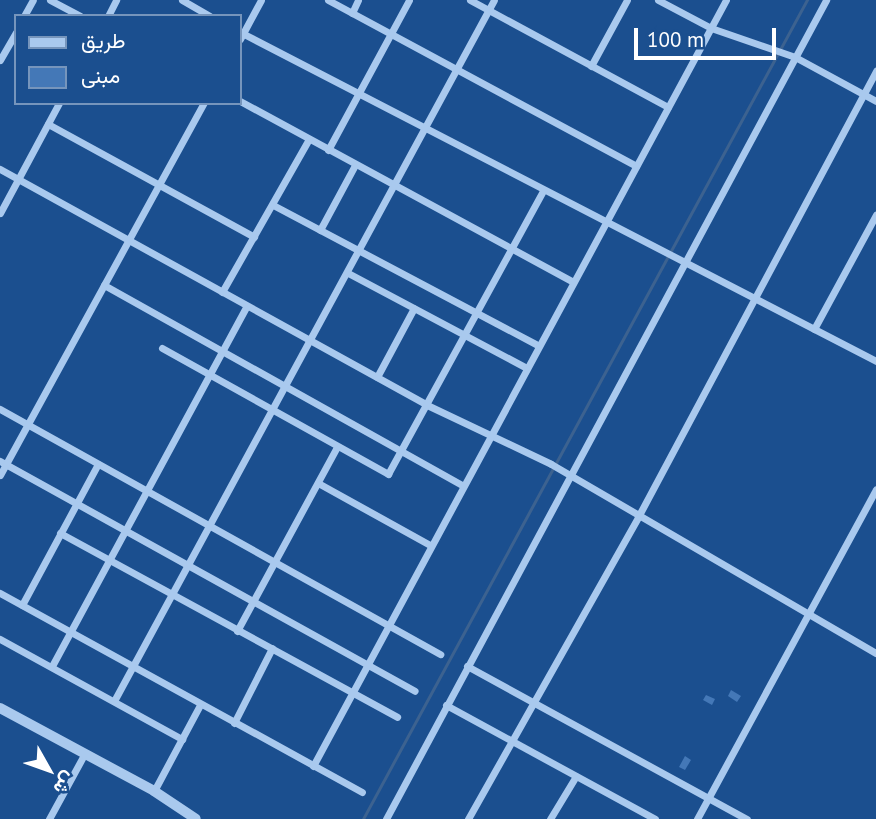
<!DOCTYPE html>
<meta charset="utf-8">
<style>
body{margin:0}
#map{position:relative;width:876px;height:819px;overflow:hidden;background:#1b4f8f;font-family:"PT Sans",Vazirmatn,sans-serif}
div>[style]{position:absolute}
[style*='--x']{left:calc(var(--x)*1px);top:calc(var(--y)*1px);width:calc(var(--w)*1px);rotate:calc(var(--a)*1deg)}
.stream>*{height:2.5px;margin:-1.25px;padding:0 1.25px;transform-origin:1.25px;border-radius:1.25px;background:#3c6290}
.building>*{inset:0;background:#4478b7}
.minor>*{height:7px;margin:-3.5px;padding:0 3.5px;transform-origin:3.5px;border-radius:3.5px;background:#a9c9ee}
.tertiary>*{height:10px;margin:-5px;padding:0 5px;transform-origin:5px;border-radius:5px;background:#a9c9ee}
span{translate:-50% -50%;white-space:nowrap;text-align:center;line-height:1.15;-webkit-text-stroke:5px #1b4f8f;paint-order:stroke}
.legend{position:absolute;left:14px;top:14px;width:228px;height:91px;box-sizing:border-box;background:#1b4f8f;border:2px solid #7695bc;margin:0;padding:9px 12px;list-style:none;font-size:21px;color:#fff}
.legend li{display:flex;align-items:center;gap:14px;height:35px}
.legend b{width:35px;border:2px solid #7695bc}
.north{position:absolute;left:14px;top:735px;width:70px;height:70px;-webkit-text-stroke:5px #1b4f8f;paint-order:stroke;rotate:130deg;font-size:19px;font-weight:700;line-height:28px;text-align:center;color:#fff}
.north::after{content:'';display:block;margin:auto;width:24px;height:32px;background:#fff;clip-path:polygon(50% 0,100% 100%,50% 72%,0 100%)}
.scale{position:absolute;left:634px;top:28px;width:142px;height:32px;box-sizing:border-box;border:4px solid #fff;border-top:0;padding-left:9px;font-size:21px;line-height:24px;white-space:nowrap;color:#fff;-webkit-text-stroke:5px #1b4f8f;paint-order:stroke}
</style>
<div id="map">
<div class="stream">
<div style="--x:363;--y:819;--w:932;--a:-61.54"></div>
</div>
<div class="building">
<div style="clip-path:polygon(731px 690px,741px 696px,737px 702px,728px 696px)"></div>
<div style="clip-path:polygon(706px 695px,715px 699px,712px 705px,703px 700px)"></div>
<div style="clip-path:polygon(685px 756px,691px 760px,685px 770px,679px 767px)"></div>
</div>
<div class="minor">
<div style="--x:50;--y:0;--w:34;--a:28"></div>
<div style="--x:182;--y:0;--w:32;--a:30"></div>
<div style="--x:328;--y:0;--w:350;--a:28.3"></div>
<div style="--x:470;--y:0;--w:225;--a:28.4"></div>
<div style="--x:658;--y:0;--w:60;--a:27.8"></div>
<div style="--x:711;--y:28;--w:89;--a:19"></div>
<div style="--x:795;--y:57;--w:92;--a:28.5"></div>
<div style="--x:352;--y:13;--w:14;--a:-65"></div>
<div style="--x:24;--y:16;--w:18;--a:-61"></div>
<div style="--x:108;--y:16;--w:18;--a:-63"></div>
<div style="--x:240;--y:32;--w:716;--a:27.35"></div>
<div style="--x:240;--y:39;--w:44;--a:-61.7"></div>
<div style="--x:0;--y:60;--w:32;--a:-60"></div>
<div style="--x:591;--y:66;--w:75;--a:-61.4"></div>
<div style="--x:240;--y:101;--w:377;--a:28.5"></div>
<div style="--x:48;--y:124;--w:235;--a:28.7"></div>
<div style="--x:328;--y:150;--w:170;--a:-61.6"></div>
<div style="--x:0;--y:169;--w:488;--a:28.9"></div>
<div style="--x:427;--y:405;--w:137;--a:25.4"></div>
<div style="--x:551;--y:464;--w:376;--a:30.2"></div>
<div style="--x:273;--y:205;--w:299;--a:27.9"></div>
<div style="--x:0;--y:213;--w:125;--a:-61.8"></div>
<div style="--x:320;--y:230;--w:74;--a:-61.7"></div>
<div style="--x:348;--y:273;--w:200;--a:28"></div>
<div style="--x:104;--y:285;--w:410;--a:29.2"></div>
<div style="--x:222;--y:292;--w:176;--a:-60.4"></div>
<div style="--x:814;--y:329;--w:130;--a:-61.5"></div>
<div style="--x:162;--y:348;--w:259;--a:29.1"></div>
<div style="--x:388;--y:474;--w:323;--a:-61.3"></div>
<div style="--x:377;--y:377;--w:78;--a:-61.8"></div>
<div style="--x:0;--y:409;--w:504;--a:29.11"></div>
<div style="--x:0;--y:461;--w:474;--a:29"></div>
<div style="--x:0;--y:475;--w:424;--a:-61.3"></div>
<div style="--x:318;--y:483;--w:128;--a:29"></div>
<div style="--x:60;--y:533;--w:384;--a:28.6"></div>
<div style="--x:0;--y:593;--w:413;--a:28.8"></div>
<div style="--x:22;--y:605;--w:160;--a:-61.7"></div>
<div style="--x:237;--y:631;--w:209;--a:-61.5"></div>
<div style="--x:0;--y:639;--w:208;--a:28.8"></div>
<div style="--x:52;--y:666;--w:409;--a:-61.6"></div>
<div style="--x:467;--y:666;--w:319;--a:28.7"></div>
<div style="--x:114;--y:701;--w:797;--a:-61.54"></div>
<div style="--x:446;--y:705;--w:238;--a:28.6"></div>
<div style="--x:234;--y:723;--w:84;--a:-63.1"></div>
<div style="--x:313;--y:766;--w:870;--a:-61.67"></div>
<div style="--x:154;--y:791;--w:98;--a:-61.9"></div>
<div style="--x:49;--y:819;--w:75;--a:-61.4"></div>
<div style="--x:386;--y:819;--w:930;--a:-61.75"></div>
<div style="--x:468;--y:819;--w:347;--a:-60.6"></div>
<div style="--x:638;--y:517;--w:506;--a:-61.91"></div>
<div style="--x:550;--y:819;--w:50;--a:-58.8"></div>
<div style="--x:697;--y:819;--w:375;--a:-61.5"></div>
</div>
<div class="tertiary">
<div style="--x:0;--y:708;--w:175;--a:28.3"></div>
<div style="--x:154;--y:791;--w:50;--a:33.7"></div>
</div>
<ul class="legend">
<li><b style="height:9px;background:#a9c9ee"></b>طريق</li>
<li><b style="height:19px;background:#4478b7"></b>مبنى</li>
</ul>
<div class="north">ش</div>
<div class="scale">100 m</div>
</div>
